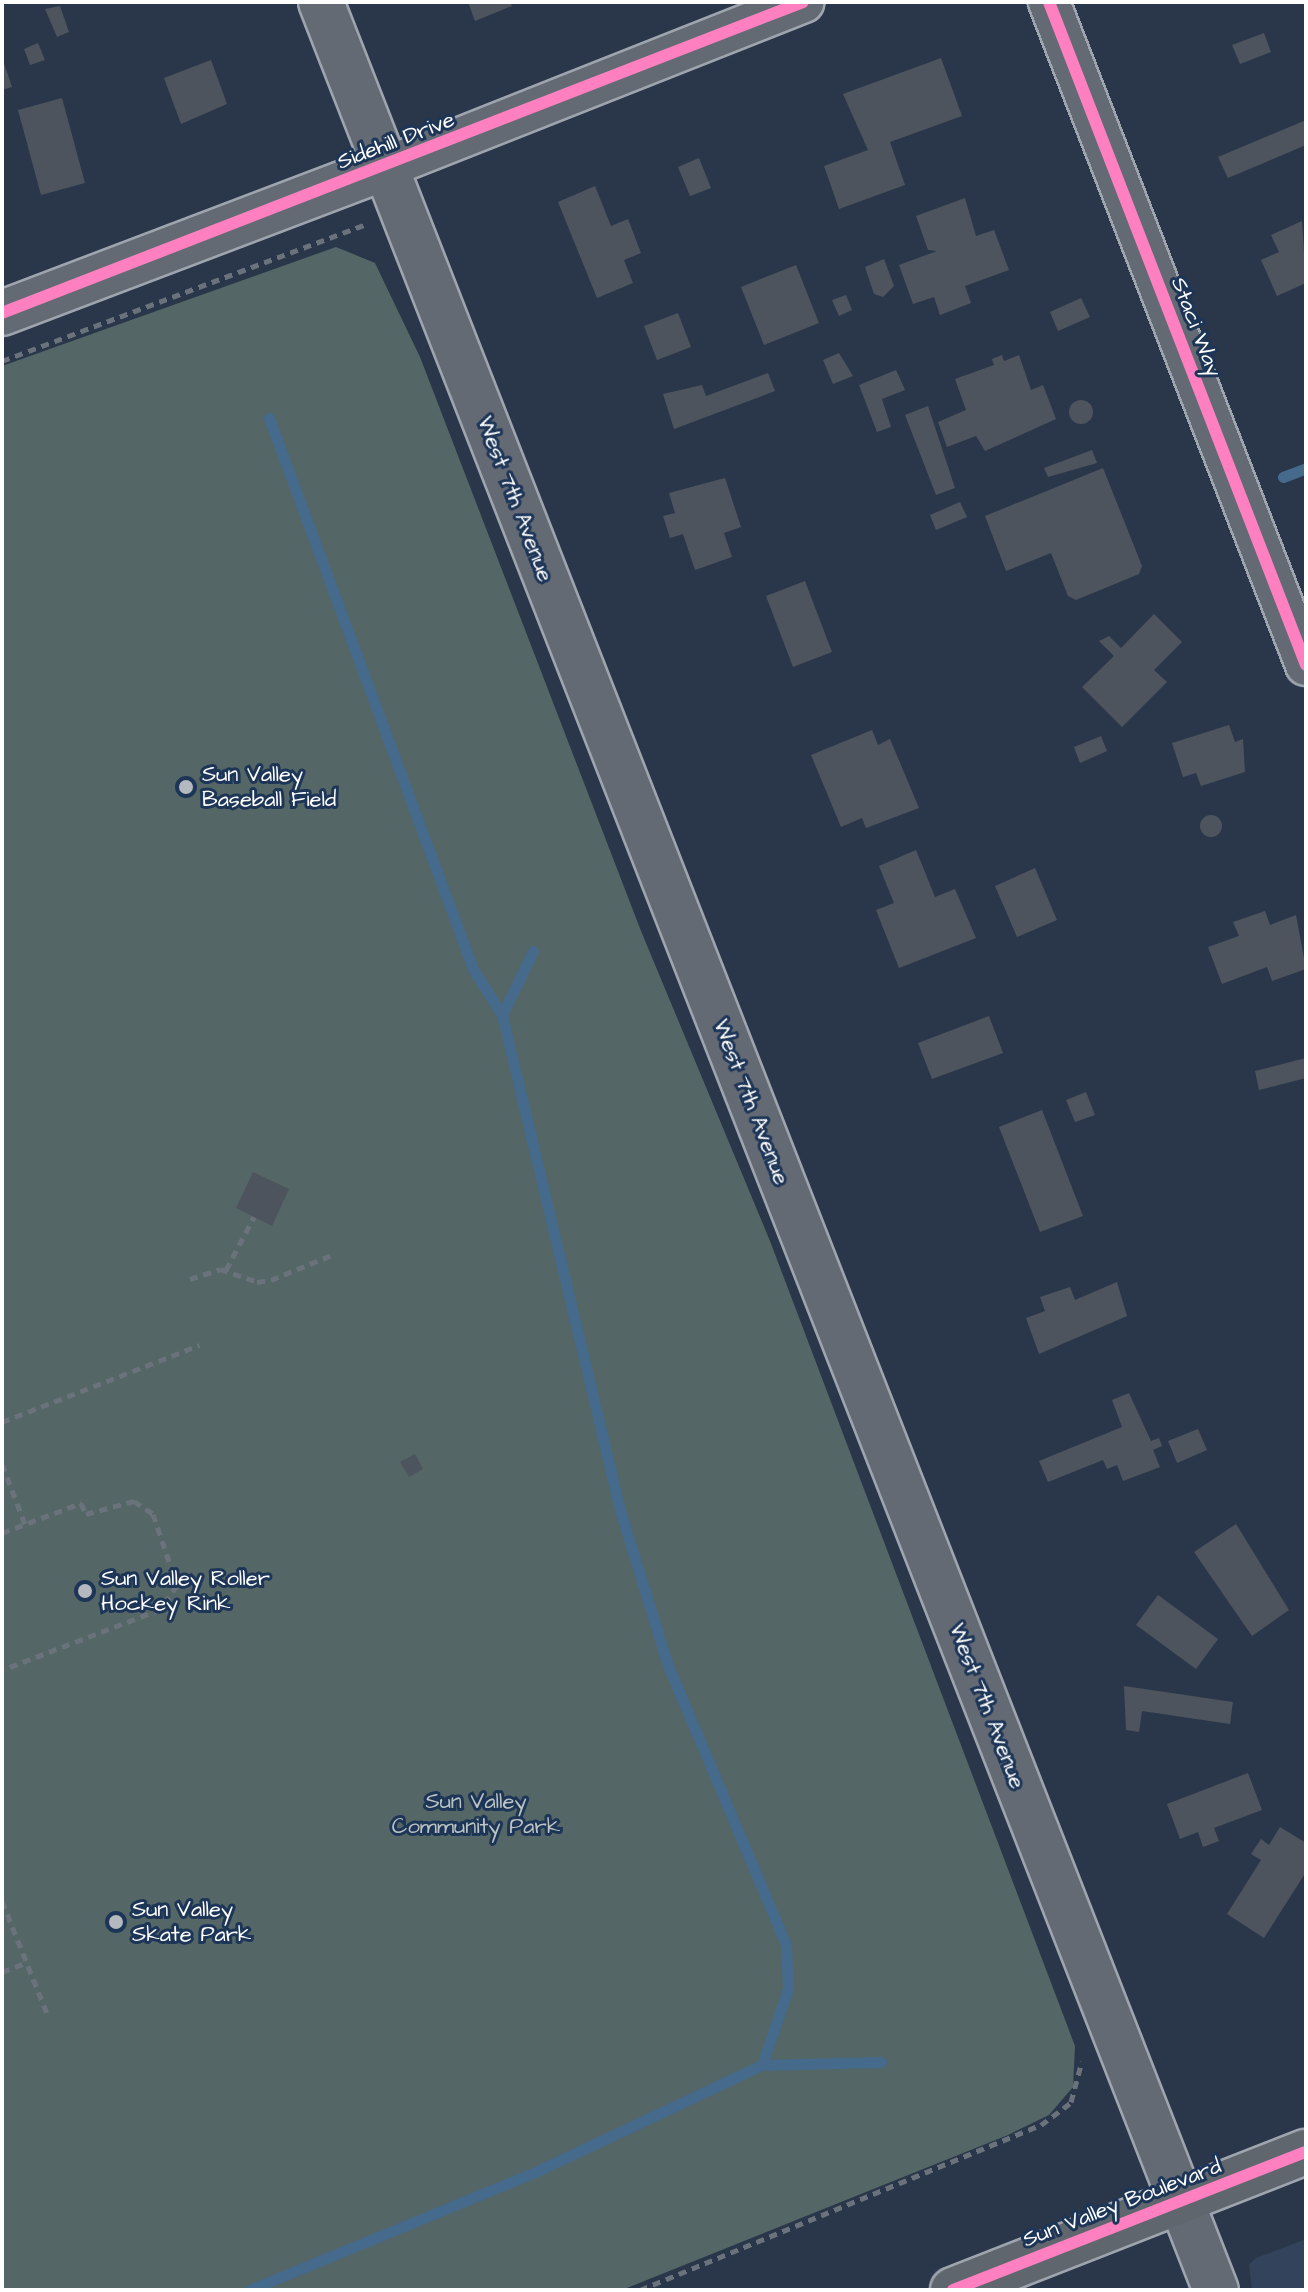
<!DOCTYPE html>
<style>
body{margin:0}
#map{position:relative;width:1308px;height:2292px;overflow:hidden;background:#2a374a;font-family:"Architects Daughter",sans-serif}
div>[style]{position:absolute}
[style*='--x']{left:calc(var(--x)*1px);top:calc(var(--y)*1px);width:calc(var(--w)*1px);rotate:calc(var(--a)*1deg)}
.built>*{inset:0;background:#33435c}
.green>*{inset:0;background:#546665}
.stream>*{height:11px;margin:-5.5px;padding:0 5.5px;transform-origin:5.5px;border-radius:5.5px;background:#466a8b}
.building>*{inset:0;background:#4e545e}
.round{border-radius:50%}
.path>*{height:5px;margin-top:-2.5px;transform-origin:0;background:repeating-linear-gradient(90deg,#6a727c 0 8px,transparent 0 14px)}
.roads{filter:drop-shadow(2px 0 #9fa5ae) drop-shadow(-2px 0 #9fa5ae) drop-shadow(0 2px #9fa5ae) drop-shadow(0 -2px #9fa5ae)}
.street>*{height:40px;margin:-20px;padding:0 20px;transform-origin:20px;border-radius:20px;background:#636a74}
.secondary>*{height:44px;margin:-22px;padding:0 22px;transform-origin:22px;border-radius:22px;background:#636a74}
.primary>*{height:44px;margin:-22px;padding:0 22px;transform-origin:22px;border-radius:22px;background:#60666e}
.cycleway>*{height:12px;margin:-6px;padding:0 6px;transform-origin:6px;border-radius:6px;background:#ff80c0}
.dots>*{width:22px;height:22px;translate:-50% -50%;box-sizing:border-box;border:4px solid #1d3557;border-radius:50%}
span{translate:-50% -50%;white-space:nowrap;text-align:center;line-height:1.15;-webkit-text-stroke:6px #1d3557;paint-order:stroke}
.street-label{font-size:22px;color:#fff}
.poi-label{font-size:22px;color:#fff}
.left{translate:0 -50%;text-align:left}
.park-label{font-size:22px;color:#bdc5c3}
.frame{position:absolute;inset:0;border:4px solid #fff;pointer-events:none}
</style>
<div id="map">
<div class="built">
<div style="clip-path:polygon(1306px 2239px,1306px 2290px,1252px 2290px,1249px 2265px,1256px 2258px)"></div>
</div>
<div class="green">
<div style="clip-path:polygon(336px 247px,375px 263px,420px 357px,641px 931px,770px 1241px,1075px 2046px,1073px 2087px,1049px 2115px,1008px 2135px,622px 2290px,2px 2290px,2px 366px)"></div>
</div>
<div class="stream">
<div style="--x:269;--y:418;--w:588;--a:69.68"></div>
<div style="--x:473;--y:969;--w:54;--a:57.8"></div>
<div style="--x:502;--y:1015;--w:509;--a:76.59"></div>
<div style="--x:620;--y:1510;--w:160;--a:72.9"></div>
<div style="--x:667;--y:1663;--w:306;--a:67.1"></div>
<div style="--x:786;--y:1945;--w:44;--a:87.4"></div>
<div style="--x:788;--y:1989;--w:80;--a:108.9"></div>
<div style="--x:1283;--y:477;--w:25;--a:-21"></div>
<div style="--x:502;--y:1015;--w:71;--a:-64.2"></div>
<div style="--x:249;--y:2290;--w:305;--a:-22.4"></div>
<div style="--x:531;--y:2174;--w:255;--a:-25.3"></div>
<div style="--x:762;--y:2065;--w:119;--a:-1.4"></div>
</div>
<div class="building">
<div style="clip-path:polygon(468px 2px,510px 2px,512px 6px,475px 21px)"></div>
<div style="clip-path:polygon(60px 6px,69px 32px,57px 37px,45px 9px)"></div>
<div style="clip-path:polygon(1264px 33px,1271px 52px,1240px 64px,1232px 45px)"></div>
<div style="clip-path:polygon(38px 43px,45px 60px,30px 65px,24px 49px)"></div>
<div style="clip-path:polygon(2px 57px,12px 87px,2px 90px)"></div>
<div style="clip-path:polygon(941px 58px,962px 116px,890px 142px,905px 185px,839px 209px,824px 166px,868px 150px,843px 94px)"></div>
<div style="clip-path:polygon(211px 60px,227px 104px,181px 124px,164px 78px)"></div>
<div style="clip-path:polygon(62px 98px,85px 183px,41px 195px,18px 110px)"></div>
<div style="clip-path:polygon(1306px 120px,1306px 145px,1228px 178px,1218px 157px)"></div>
<div style="clip-path:polygon(699px 158px,711px 188px,690px 196px,678px 167px)"></div>
<div style="clip-path:polygon(595px 186px,611px 226px,628px 219px,641px 253px,624px 260px,633px 283px,597px 298px,558px 202px)"></div>
<div style="clip-path:polygon(965px 198px,976px 236px,994px 230px,1009px 270px,965px 286px,971px 303px,940px 315px,934px 297px,913px 304px,899px 265px,937px 251px,928px 250px,916px 216px)"></div>
<div style="clip-path:polygon(1302px 221px,1306px 283px,1277px 296px,1261px 260px,1279px 252px,1271px 235px)"></div>
<div style="clip-path:polygon(884px 259px,894px 286px,883px 297px,874px 294px,865px 267px)"></div>
<div style="clip-path:polygon(796px 265px,819px 323px,764px 345px,741px 287px)"></div>
<div style="clip-path:polygon(846px 295px,852px 310px,839px 316px,832px 300px)"></div>
<div style="clip-path:polygon(1081px 298px,1090px 317px,1058px 331px,1050px 312px)"></div>
<div style="clip-path:polygon(678px 313px,691px 347px,657px 360px,644px 326px)"></div>
<div style="clip-path:polygon(839px 353px,853px 376px,833px 384px,823px 360px)"></div>
<div style="clip-path:polygon(1002px 355px,1004px 361px,1019px 355px,1031px 390px,1043px 385px,1056px 419px,985px 451px,976px 436px,947px 447px,938px 422px,966px 410px,955px 379px,994px 365px,992px 359px)"></div>
<div style="clip-path:polygon(896px 370px,905px 390px,882px 399px,891px 427px,877px 432px,859px 385px)"></div>
<div style="clip-path:polygon(768px 373px,775px 391px,674px 429px,663px 394px,702px 385px,706px 396px)"></div>
<div class="round" style="left:1069px;top:400px;width:24px;height:24px"></div>
<div style="clip-path:polygon(928px 406px,955px 488px,936px 495px,905px 415px)"></div>
<div style="clip-path:polygon(1092px 450px,1097px 463px,1048px 477px,1044px 468px)"></div>
<div style="clip-path:polygon(1103px 468px,1142px 566px,1139px 574px,1076px 600px,1068px 596px,1051px 553px,1006px 571px,985px 516px)"></div>
<div style="clip-path:polygon(725px 478px,741px 527px,724px 533px,732px 557px,695px 570px,683px 534px,670px 538px,663px 516px,675px 513px,669px 493px)"></div>
<div style="clip-path:polygon(960px 502px,967px 517px,936px 530px,930px 515px)"></div>
<div style="clip-path:polygon(805px 581px,832px 652px,793px 667px,766px 596px)"></div>
<div style="clip-path:polygon(1154px 614px,1182px 642px,1154px 670px,1167px 682px,1122px 727px,1082px 687px,1114px 656px,1099px 641px,1109px 636px,1121px 648px)"></div>
<div style="clip-path:polygon(1229px 725px,1235px 742px,1243px 739px,1245px 772px,1201px 786px,1196px 773px,1183px 777px,1172px 743px)"></div>
<div style="clip-path:polygon(872px 730px,878px 745px,890px 739px,919px 808px,866px 828px,862px 818px,841px 827px,811px 755px)"></div>
<div style="clip-path:polygon(1101px 736px,1107px 751px,1080px 763px,1074px 747px)"></div>
<div class="round" style="left:1200px;top:815px;width:22px;height:22px"></div>
<div style="clip-path:polygon(916px 850px,935px 897px,955px 889px,976px 938px,899px 968px,876px 910px,894px 903px,879px 866px)"></div>
<div style="clip-path:polygon(1035px 868px,1057px 920px,1017px 937px,995px 886px)"></div>
<div style="clip-path:polygon(1265px 911px,1270px 925px,1296px 915px,1306px 969px,1272px 981px,1267px 967px,1222px 984px,1208px 947px,1239px 936px,1233px 922px)"></div>
<div style="clip-path:polygon(989px 1016px,1003px 1053px,932px 1079px,918px 1043px)"></div>
<div style="clip-path:polygon(1306px 1058px,1306px 1078px,1259px 1090px,1255px 1071px)"></div>
<div style="clip-path:polygon(1086px 1092px,1095px 1115px,1075px 1122px,1066px 1100px)"></div>
<div style="clip-path:polygon(1042px 1110px,1083px 1216px,1040px 1232px,999px 1127px)"></div>
<div style="clip-path:polygon(253px 1172px,289px 1189px,272px 1226px,236px 1208px)"></div>
<div style="clip-path:polygon(1117px 1282px,1127px 1316px,1039px 1354px,1026px 1318px,1045px 1311px,1040px 1297px,1070px 1287px,1075px 1300px)"></div>
<div style="clip-path:polygon(1129px 1393px,1151px 1441px,1159px 1438px,1162px 1446px,1153px 1450px,1160px 1467px,1123px 1481px,1117px 1465px,1107px 1469px,1103px 1460px,1048px 1482px,1039px 1461px,1122px 1427px,1112px 1400px)"></div>
<div style="clip-path:polygon(1198px 1429px,1207px 1450px,1177px 1463px,1168px 1441px)"></div>
<div style="clip-path:polygon(415px 1454px,423px 1469px,409px 1477px,400px 1462px)"></div>
<div style="clip-path:polygon(1236px 1524px,1289px 1610px,1252px 1636px,1194px 1552px)"></div>
<div style="clip-path:polygon(1158px 1595px,1218px 1639px,1196px 1669px,1136px 1625px)"></div>
<div style="clip-path:polygon(1124px 1686px,1233px 1702px,1230px 1724px,1142px 1711px,1139px 1732px,1126px 1730px)"></div>
<div style="clip-path:polygon(1248px 1773px,1262px 1810px,1214px 1828px,1219px 1841px,1203px 1847px,1198px 1832px,1180px 1839px,1167px 1804px)"></div>
<div style="clip-path:polygon(1280px 1827px,1306px 1843px,1306px 1872px,1264px 1938px,1227px 1914px,1261px 1860px,1251px 1854px,1261px 1839px,1269px 1845px)"></div>
</div>
<div class="path">
<div style="--x:2;--y:361;--w:389;--a:-20.6"></div>
<div style="--x:226;--y:1270;--w:60;--a:-62.2"></div>
<div style="--x:190;--y:1279;--w:32;--a:-18"></div>
<div style="--x:220;--y:1269;--w:39;--a:19"></div>
<div style="--x:257;--y:1282;--w:14;--a:-8"></div>
<div style="--x:271;--y:1280;--w:68;--a:-22.4"></div>
<div style="--x:2;--y:1422;--w:212;--a:-21.3"></div>
<div style="--x:2;--y:1464;--w:64;--a:69"></div>
<div style="--x:2;--y:1533;--w:85;--a:-20.8"></div>
<div style="--x:81;--y:1503;--w:12;--a:66"></div>
<div style="--x:86;--y:1514;--w:50;--a:-15.2"></div>
<div style="--x:134;--y:1501;--w:23;--a:34"></div>
<div style="--x:153;--y:1514;--w:75;--a:71.3"></div>
<div style="--x:177;--y:1585;--w:29;--a:124"></div>
<div style="--x:161;--y:1609;--w:170;--a:159"></div>
<div style="--x:2;--y:1901;--w:124;--a:68.2"></div>
<div style="--x:2;--y:1972;--w:26;--a:-21"></div>
<div style="--x:640;--y:2290;--w:434;--a:-22.4"></div>
<div style="--x:1041;--y:2125;--w:38;--a:-37"></div>
<div style="--x:1071;--y:2102;--w:42;--a:-75"></div>
</div>
<div class="roads">
<div class="street">
<div style="--x:1049;--y:2;--w:711;--a:68.81"></div>
<div style="--x:387;--y:167;--w:448;--a:-21.6"></div>
</div>
<div class="secondary">
<div style="--x:321;--y:2;--w:2457;--a:68.64"></div>
<div style="--x:2;--y:313;--w:412;--a:-20.8"></div>
</div>
<div class="primary">
<div style="--x:953;--y:2290;--w:379;--a:-21.4"></div>
</div>
</div>
<div class="cycleway">
<div style="--x:1049;--y:2;--w:711;--a:68.81"></div>
<div style="--x:2;--y:313;--w:859;--a:-21.22"></div>
<div style="--x:953;--y:2290;--w:379;--a:-21.4"></div>
</div>
<div class="dots">
<div style="left:186px;top:787px;background:#b4b9c0"></div>
<div style="left:85px;top:1591px;background:#b4b9c0"></div>
<div style="left:116px;top:1922px;background:#b4b9c0"></div>
</div>
<div class="street-label">
<span style="left:396px;top:141px;rotate:-21deg">Sidehill Drive</span>
<span style="left:1196px;top:327px;rotate:69deg">Staci Way</span>
<span style="left:515px;top:499px;rotate:69deg">West 7th Avenue</span>
<span style="left:751px;top:1102px;rotate:69deg">West 7th Avenue</span>
<span style="left:987px;top:1706px;rotate:69deg">West 7th Avenue</span>
<span style="left:1122px;top:2203px;rotate:-21deg">Sun Valley Boulevard</span>
</div>
<div class="poi-label">
<span class="left" style="left:202px;top:787px">Sun Valley<br>Baseball Field</span>
<span class="left" style="left:101px;top:1591px">Sun Valley Roller<br>Hockey Rink</span>
<span class="left" style="left:132px;top:1922px">Sun Valley<br>Skate Park</span>
</div>
<div class="park-label">
<span style="left:476px;top:1814px">Sun Valley<br>Community Park</span>
</div>
<div class="frame"></div>
</div>
